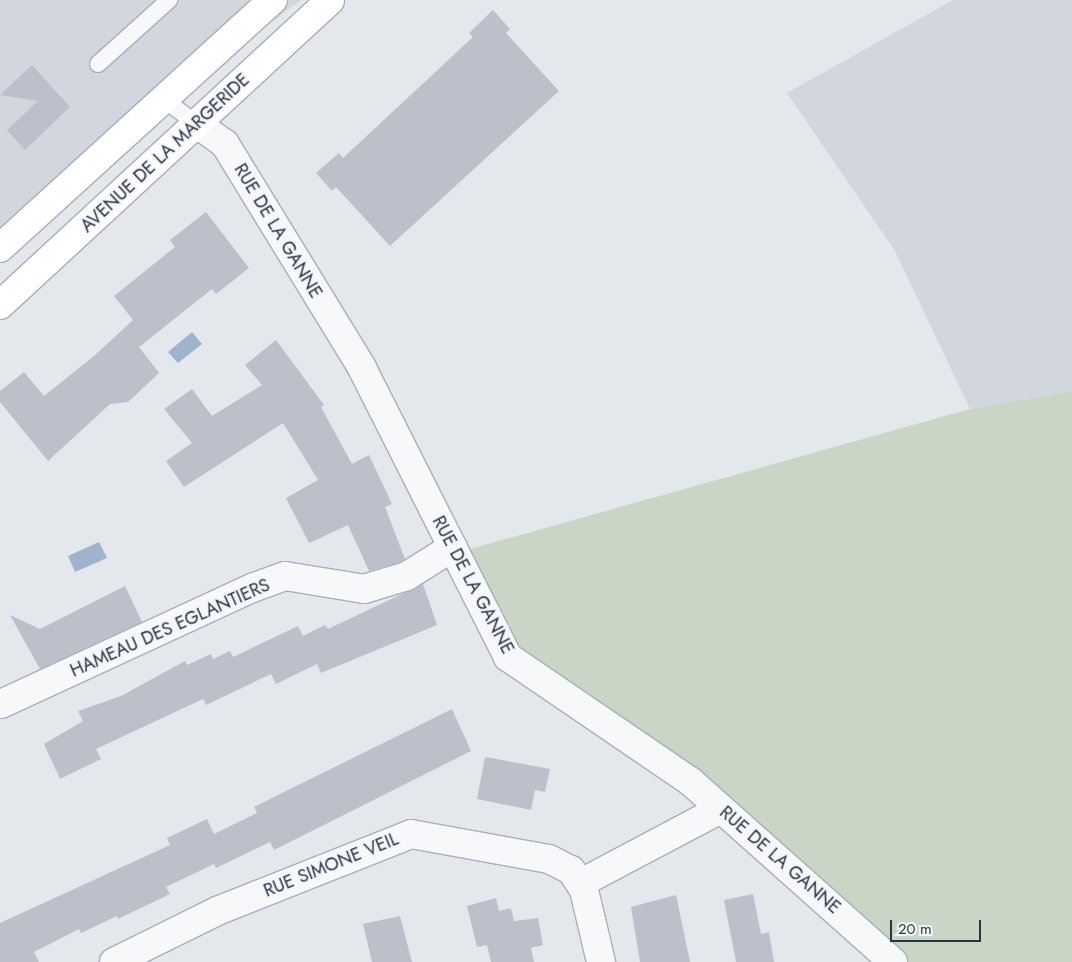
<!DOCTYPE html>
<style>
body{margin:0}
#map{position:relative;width:1072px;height:962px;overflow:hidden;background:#e4e7ec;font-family:Jost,sans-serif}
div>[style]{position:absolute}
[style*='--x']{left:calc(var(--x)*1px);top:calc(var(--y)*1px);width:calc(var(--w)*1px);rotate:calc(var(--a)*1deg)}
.built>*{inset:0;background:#d2d6de}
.green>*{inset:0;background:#c9d6c5}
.water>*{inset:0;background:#9fb4cc}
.building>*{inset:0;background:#bbc0ca}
.roads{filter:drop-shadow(1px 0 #a9aeb7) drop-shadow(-1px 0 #a9aeb7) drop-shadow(0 1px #a9aeb7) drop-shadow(0 -1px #a9aeb7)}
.service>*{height:16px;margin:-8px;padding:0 8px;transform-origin:8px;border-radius:8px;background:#f7f8fa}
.minor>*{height:28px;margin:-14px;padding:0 14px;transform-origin:14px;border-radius:14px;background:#f7f8fa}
.primary>*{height:28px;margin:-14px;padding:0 14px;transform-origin:14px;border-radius:14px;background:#fff}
span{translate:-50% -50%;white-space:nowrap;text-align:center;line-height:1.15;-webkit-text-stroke:4px #f4f6f9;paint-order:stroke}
.street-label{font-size:18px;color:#2b3445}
.scale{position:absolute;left:890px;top:920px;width:91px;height:22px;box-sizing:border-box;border:2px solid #2b3445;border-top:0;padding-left:6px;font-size:15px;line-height:18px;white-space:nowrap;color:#2b3445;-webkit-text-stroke:4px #f4f6f9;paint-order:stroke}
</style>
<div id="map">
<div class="built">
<div style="clip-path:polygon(0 0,301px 0,38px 197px,0 232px)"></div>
<div style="clip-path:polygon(953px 0,1072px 0,1072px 391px,970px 409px,895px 251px,787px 93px)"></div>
</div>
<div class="green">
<div style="clip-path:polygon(1072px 391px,1072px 962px,893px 962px,868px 936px,508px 657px,456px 553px,970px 409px)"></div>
</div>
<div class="water">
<div style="clip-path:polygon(192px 332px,202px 344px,178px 363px,168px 352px)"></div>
<div style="clip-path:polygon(99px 542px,107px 558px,75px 572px,68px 556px)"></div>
</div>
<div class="building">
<div style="clip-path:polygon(493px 10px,510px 29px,506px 33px,559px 91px,390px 246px,336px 187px,332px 191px,316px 173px,339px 153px,343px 158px,473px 37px,469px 33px)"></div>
<div style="clip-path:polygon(32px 65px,70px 107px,25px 150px,7px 130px,38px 101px,0 95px)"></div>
<div style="clip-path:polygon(206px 212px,249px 268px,216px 294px,212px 289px,139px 347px,159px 373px,128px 402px,110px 404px,48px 461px,0 402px,0 391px,24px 372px,44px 396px,94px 356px,133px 320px,114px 296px,175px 247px,170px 240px)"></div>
<div style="clip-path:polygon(276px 340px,324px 405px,321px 407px,352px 464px,369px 455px,392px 504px,385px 507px,405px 559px,400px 562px,369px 571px,348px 525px,309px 543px,286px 498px,318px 480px,283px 423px,184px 487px,166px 461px,192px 443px,164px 409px,192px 389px,212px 416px,262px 385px,245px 365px)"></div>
<div style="clip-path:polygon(423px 584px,437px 625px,321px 673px,317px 664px,276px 684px,271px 674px,206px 705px,203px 699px,96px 749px,101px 759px,60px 779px,44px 744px,83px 721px,78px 711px,121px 696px,185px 661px,187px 665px,211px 654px,213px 659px,230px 651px,233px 657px,298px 626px,303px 636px,325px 625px,328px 629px)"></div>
<div style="clip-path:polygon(125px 586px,142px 622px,40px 669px,10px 615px,40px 629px)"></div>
<div style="clip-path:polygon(452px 709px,471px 751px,274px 850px,270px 842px,216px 868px,214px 864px,166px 887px,170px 894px,118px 919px,117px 916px,81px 933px,79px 929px,34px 952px,39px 962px,0 962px,0 923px,170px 845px,167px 838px,207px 819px,214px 834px,257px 813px,254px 807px)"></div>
<div style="clip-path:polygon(485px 757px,550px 769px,545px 792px,535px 790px,531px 810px,477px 799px)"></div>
<div style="clip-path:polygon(753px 894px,761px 934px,769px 932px,774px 962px,736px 962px,724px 900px)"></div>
<div style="clip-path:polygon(676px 895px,690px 962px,640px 962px,631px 907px)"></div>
<div style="clip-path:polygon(496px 898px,499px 911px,511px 908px,514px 921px,538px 918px,543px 945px,531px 948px,534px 962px,491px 962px,487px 945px,477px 947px,467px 906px)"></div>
<div style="clip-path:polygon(400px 916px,412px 962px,372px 962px,363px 924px)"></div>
</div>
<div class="roads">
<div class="service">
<div style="--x:98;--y:64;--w:96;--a:-42"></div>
<div style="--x:163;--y:99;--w:41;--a:36"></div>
</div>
<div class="minor">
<div style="--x:196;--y:123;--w:36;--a:36"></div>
<div style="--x:225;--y:144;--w:263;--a:58.5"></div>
<div style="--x:362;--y:368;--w:324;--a:63.2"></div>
<div style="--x:508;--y:657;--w:220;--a:34.3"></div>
<div style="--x:690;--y:781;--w:272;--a:41.7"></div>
<div style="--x:1;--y:704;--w:277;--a:-24.8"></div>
<div style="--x:252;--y:588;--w:35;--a:-20"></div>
<div style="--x:285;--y:576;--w:80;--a:9.3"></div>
<div style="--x:364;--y:589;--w:45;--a:-16.8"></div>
<div style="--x:407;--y:576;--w:54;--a:-32.2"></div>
<div style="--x:581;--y:883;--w:158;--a:-27.9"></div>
<div style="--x:114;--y:962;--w:115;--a:-26.3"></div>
<div style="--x:217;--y:911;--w:209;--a:-21.6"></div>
<div style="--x:411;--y:834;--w:140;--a:10.3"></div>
<div style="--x:549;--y:859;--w:25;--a:27"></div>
<div style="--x:571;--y:870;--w:24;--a:57"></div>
<div style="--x:584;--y:890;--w:74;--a:76.7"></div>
</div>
<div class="primary">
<div style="--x:0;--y:248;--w:369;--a:-42.3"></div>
<div style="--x:0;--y:305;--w:449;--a:-42.7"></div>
</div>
</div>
<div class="street-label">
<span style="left:165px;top:153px;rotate:-43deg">AVENUE DE LA MARGERIDE</span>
<span style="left:278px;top:231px;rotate:59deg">RUE DE LA GANNE</span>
<span style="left:473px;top:585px;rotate:62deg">RUE DE LA GANNE</span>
<span style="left:170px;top:628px;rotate:-24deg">HAMEAU DES EGLANTIERS</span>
<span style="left:780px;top:860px;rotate:41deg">RUE DE LA GANNE</span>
<span style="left:331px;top:865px;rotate:-22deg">RUE SIMONE VEIL</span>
</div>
<div class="scale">20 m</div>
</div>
